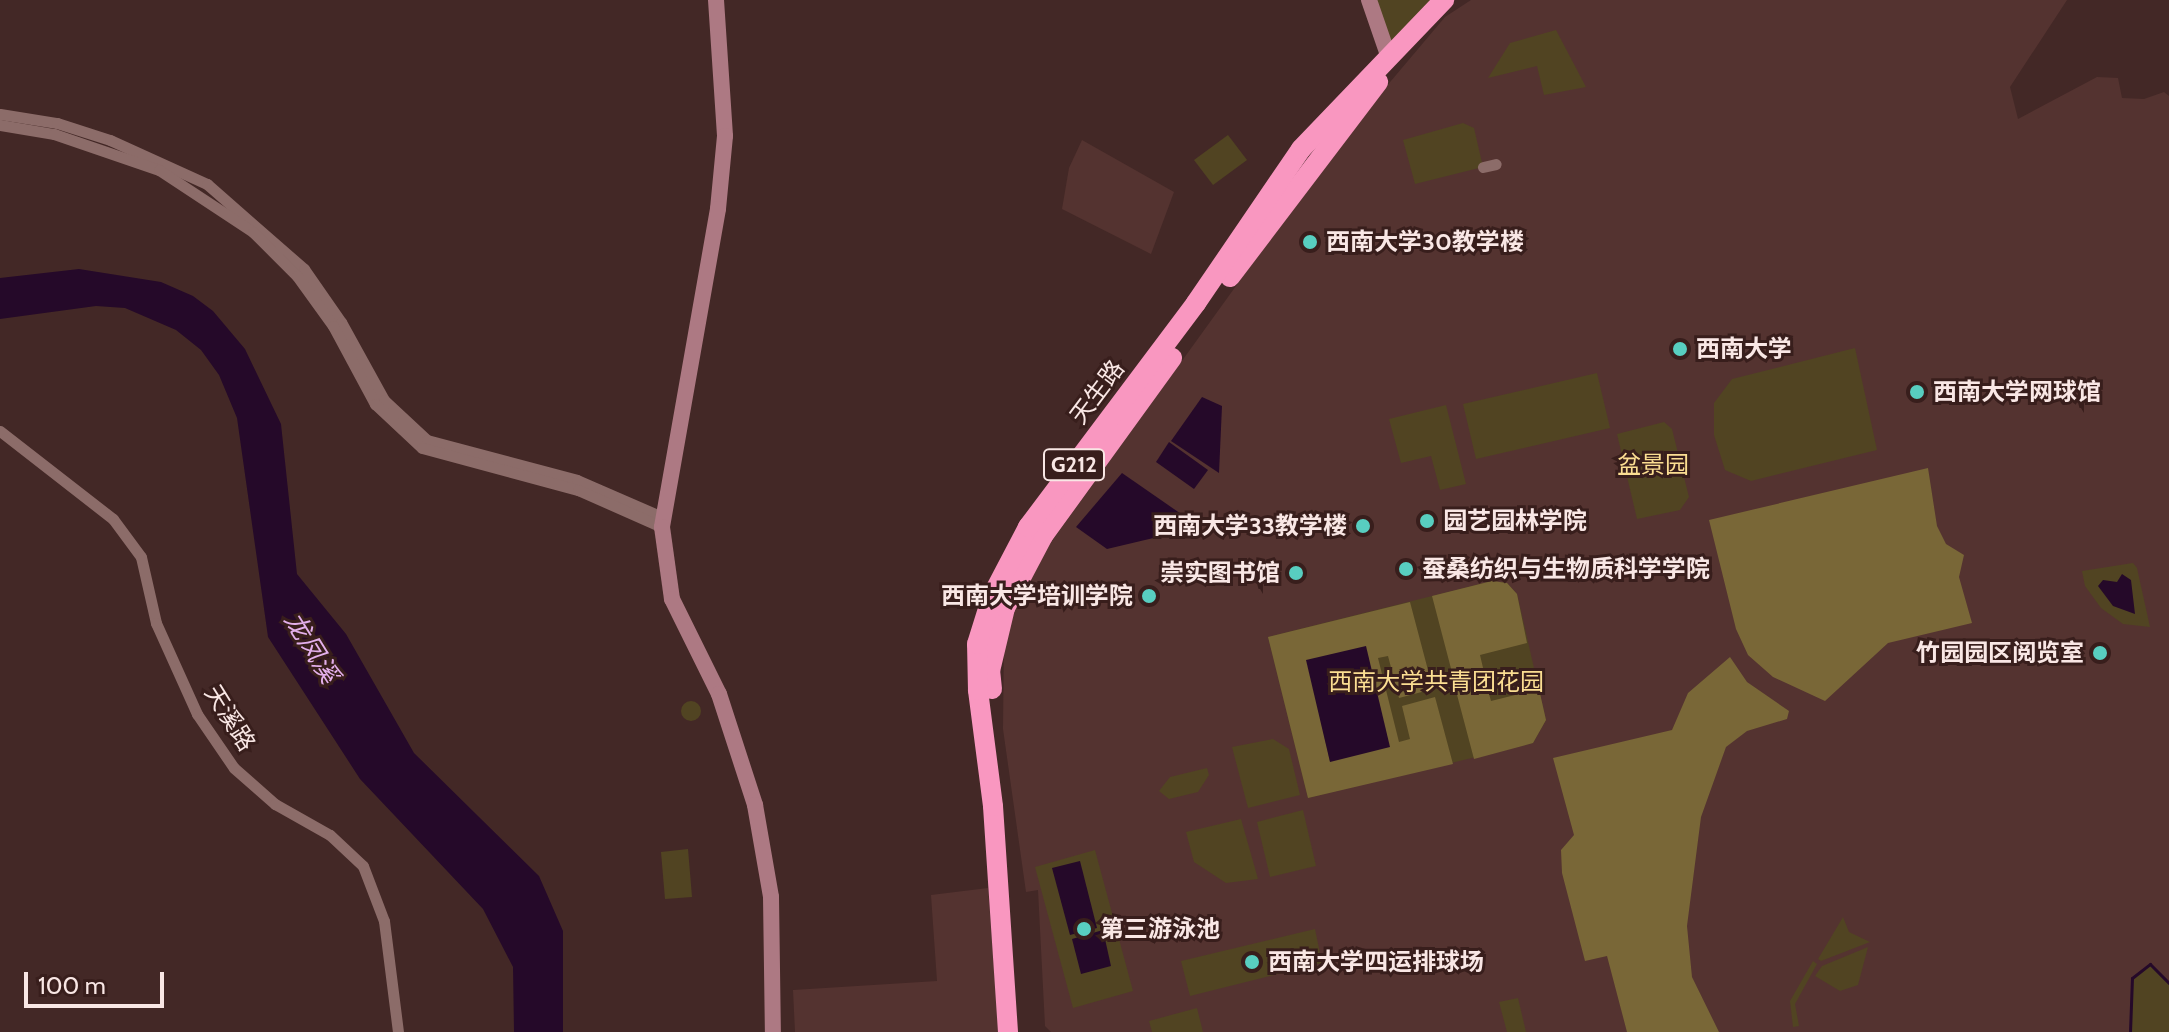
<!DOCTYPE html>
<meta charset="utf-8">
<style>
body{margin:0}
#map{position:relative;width:2169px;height:1032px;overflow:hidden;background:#432826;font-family:Cabin,"Noto Sans SC",sans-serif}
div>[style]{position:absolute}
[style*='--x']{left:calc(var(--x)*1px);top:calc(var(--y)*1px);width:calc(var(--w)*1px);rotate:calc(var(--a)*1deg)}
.built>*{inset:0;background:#543330}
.green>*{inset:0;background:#514422}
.round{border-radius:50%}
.forest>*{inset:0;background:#796737}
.water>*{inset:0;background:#250929}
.stream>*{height:3px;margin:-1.5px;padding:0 1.5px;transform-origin:1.5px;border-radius:1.5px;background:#250929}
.street>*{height:11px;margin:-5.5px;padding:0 5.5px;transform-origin:5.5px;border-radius:5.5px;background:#8c6c69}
.secondary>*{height:16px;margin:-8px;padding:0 8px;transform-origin:8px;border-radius:8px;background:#ad7983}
.highway>*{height:20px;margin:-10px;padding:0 10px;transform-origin:10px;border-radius:10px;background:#f997c0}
.dots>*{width:22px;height:22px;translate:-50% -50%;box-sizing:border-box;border:4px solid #381e1c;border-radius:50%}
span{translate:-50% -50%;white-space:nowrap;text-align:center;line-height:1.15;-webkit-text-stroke:6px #381e1c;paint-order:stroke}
.shield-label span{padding:2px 6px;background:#381e1c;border:2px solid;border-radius:6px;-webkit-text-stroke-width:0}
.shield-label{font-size:22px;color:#f9e7e5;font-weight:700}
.poi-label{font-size:24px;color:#f9e7e5;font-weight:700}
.left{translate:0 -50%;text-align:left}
.right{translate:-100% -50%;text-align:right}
.street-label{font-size:24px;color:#f9e7e5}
.park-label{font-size:24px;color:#fbde92}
.water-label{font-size:26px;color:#e3afeb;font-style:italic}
.scale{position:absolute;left:24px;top:972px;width:140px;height:36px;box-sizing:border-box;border:4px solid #f9e7e5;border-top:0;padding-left:10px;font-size:24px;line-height:28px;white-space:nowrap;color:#f9e7e5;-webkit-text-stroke:6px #381e1c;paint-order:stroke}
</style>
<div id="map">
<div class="built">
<div style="clip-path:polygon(1471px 0,2067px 0,2010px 87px,2018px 119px,2097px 77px,2118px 78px,2122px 98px,2144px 99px,2164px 92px,2169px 96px,2169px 983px,2150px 964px,2132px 978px,2130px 1032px,1051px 1032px,1045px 1026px,1038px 890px,1026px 892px,1003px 729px,1004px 635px,1039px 559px,1342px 139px,1445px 17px)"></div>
<div style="clip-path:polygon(1082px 140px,1174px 192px,1151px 254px,1062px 209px,1069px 168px)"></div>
<div style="clip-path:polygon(988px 888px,999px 1032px,795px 1032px,793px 990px,937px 981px,931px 895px)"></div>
</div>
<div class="green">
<div style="clip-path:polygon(1369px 0,1444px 0,1388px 55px)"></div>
<div style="clip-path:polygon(1556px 30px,1586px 87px,1544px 95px,1537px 66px,1488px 78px,1510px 43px)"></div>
<div style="clip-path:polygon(1463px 123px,1474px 128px,1483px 167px,1415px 184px,1403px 140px)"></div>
<div style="clip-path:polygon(1228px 135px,1247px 160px,1213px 185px,1194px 160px)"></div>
<div style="clip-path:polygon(1855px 348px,1877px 450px,1751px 481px,1725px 470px,1714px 435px,1714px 403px,1732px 379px)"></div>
<div style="clip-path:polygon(1597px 373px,1610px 428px,1476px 459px,1463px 404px)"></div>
<div style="clip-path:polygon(1446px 405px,1466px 484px,1440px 490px,1431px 456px,1401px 463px,1389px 419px)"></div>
<div style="clip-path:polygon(1664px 422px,1672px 429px,1689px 497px,1680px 510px,1637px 519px,1617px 434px)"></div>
<div style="clip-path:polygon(2133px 563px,2137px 568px,2150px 627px,2123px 624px,2101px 608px,2085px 586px,2082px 571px)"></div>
<div style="clip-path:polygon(1492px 581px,1507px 583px,1517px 594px,1546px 720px,1533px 743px,1308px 798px,1268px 637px)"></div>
<div class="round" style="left:681px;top:701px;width:20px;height:20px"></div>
<div style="clip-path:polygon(1273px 739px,1289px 749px,1300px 795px,1248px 808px,1232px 747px)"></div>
<div style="clip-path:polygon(1207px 768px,1209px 775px,1198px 792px,1169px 799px,1159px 791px,1170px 777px)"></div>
<div style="clip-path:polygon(1303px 810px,1316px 866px,1270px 877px,1257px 822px)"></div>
<div style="clip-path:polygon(1241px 819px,1258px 879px,1226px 883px,1194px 862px,1186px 832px)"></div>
<div style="clip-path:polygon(688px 849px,692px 897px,665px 899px,661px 852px)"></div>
<div style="clip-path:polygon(1095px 850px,1133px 991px,1073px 1008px,1035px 867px)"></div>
<div style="clip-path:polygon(1843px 917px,1849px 932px,1870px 942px,1821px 961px,1818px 959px)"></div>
<div style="clip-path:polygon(1315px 929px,1322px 963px,1190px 996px,1181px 961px)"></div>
<div style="clip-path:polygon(1868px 947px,1858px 985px,1840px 991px,1815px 976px,1822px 966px)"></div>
<div style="clip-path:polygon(1813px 961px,1817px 964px,1795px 1004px,1799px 1026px,1793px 1027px,1790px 1001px)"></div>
<div style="clip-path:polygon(2150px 964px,2169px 983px,2169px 1032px,2130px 1032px,2132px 978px)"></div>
<div style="clip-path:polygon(1518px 998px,1526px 1032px,1507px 1032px,1499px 1002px)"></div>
<div style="clip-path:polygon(1197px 1008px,1203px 1032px,1152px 1032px,1149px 1021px)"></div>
</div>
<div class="forest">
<div style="clip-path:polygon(1928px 468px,1937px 526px,1946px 544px,1964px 555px,1959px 577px,1972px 623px,1888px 643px,1825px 701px,1773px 677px,1748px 655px,1736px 629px,1709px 520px)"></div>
<div style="clip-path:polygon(1492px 581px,1507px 583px,1517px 594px,1527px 643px,1480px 655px,1484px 672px,1454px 680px,1432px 596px)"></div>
<div style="clip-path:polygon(evenodd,1410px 602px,1433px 689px,1399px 698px,1388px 656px,1378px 658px,1399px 742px,1410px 739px,1402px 706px,1435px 697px,1453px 764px,1308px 798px,1268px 637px,1410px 602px,1366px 647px,1330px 761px,1307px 661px,1366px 647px)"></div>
<div style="clip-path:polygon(1730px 657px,1747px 682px,1789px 711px,1787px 719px,1747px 731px,1726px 747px,1701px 817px,1687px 926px,1692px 977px,1719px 1032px,1627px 1032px,1607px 956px,1585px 961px,1562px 873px,1561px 850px,1574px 835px,1553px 758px,1672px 730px,1688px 693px)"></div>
<div style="clip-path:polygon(1486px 683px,1491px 701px,1539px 689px,1546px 720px,1533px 743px,1474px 759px,1456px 691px)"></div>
</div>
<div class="water">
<div style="clip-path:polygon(79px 269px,161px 282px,193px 296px,213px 311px,245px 349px,281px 424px,297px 574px,346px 634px,414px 753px,539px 876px,563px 931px,563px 1032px,514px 1032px,513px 967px,483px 909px,360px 779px,268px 637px,237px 418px,219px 375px,201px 350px,176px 330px,125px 308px,96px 306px,0 319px,0 278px)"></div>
<div style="clip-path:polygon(1202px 397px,1222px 406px,1219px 473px,1171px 441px)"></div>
<div style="clip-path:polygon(1169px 442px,1208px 470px,1194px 489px,1156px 462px)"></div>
<div style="clip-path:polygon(1122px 473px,1184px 516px,1183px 531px,1107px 549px,1076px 527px)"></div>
<div style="clip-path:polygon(2122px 574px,2131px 580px,2135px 614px,2113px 606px,2098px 586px,2103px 580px,2117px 582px)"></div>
<div style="clip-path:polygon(1366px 646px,1390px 747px,1330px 762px,1306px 660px)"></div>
<div style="clip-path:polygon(1080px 861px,1097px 928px,1070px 935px,1052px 868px)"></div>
<div style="clip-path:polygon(1103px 930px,1111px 966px,1081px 974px,1072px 939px)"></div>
</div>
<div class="stream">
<div style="--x:2130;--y:1032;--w:54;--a:-87.9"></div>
<div style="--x:2132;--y:978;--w:23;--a:-38"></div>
<div style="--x:2150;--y:964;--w:27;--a:45"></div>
</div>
<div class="street">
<div style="--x:0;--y:114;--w:58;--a:9"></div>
<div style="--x:57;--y:123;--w:56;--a:17.8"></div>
<div style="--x:110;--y:140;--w:107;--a:24.4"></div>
<div style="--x:207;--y:184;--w:129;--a:41.2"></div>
<div style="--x:304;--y:269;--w:65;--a:55.1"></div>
<div style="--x:341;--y:322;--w:89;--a:61.1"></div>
<div style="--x:384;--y:400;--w:59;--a:42.9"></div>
<div style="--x:427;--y:440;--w:155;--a:14.9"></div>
<div style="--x:577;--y:480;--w:93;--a:23.5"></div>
<div style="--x:0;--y:125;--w:55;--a:9.5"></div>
<div style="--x:54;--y:134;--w:111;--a:18.9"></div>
<div style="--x:159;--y:170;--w:113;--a:33.4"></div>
<div style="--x:253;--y:232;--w:62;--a:45"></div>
<div style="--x:297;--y:276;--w:62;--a:54.2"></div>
<div style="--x:333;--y:326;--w:89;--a:61.7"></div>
<div style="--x:375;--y:404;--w:64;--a:43.1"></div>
<div style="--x:422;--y:448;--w:162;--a:15.1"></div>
<div style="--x:578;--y:490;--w:92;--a:23.8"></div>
<div style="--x:1483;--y:167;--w:13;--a:-13"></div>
<div style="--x:0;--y:431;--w:143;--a:37.9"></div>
<div style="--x:113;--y:519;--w:47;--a:53.6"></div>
<div style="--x:141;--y:557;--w:68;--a:77.2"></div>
<div style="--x:156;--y:623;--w:100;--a:65.7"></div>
<div style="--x:197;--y:714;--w:65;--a:55.6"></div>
<div style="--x:234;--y:768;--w:55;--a:41.3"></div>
<div style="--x:275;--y:804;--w:63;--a:29.4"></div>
<div style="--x:330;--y:835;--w:45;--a:43.2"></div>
<div style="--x:363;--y:866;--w:59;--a:69.1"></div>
<div style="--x:384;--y:921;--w:112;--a:82.8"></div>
</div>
<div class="secondary">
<div style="--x:716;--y:0;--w:136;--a:86.2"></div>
<div style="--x:725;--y:136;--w:73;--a:95.5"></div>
<div style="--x:718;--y:209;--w:323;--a:100"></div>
<div style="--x:662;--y:527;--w:73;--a:82.1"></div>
<div style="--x:672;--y:599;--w:106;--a:63.7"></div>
<div style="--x:719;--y:694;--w:117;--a:72"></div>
<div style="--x:755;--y:805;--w:93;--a:80.1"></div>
<div style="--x:771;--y:897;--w:135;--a:89.2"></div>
<div style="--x:1369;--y:0;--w:58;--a:70.9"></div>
</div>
<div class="highway">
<div style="--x:1230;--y:277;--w:245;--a:-52.8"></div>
<div style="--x:992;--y:689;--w:18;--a:-96"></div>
<div style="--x:990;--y:671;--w:65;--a:-76.6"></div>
<div style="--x:1005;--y:608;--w:81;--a:-62.2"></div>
<div style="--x:1043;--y:536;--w:220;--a:-54.1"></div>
<div style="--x:1008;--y:1032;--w:226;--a:-93.8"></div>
<div style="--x:993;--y:806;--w:117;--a:-97.4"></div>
<div style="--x:978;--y:690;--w:46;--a:-91.2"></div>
<div style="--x:977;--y:644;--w:50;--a:-72.6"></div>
<div style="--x:992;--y:596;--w:78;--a:-62.4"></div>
<div style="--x:1028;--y:527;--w:280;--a:-53.1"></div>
<div style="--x:1196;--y:303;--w:186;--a:-55.7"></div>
<div style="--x:1301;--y:149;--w:207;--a:-46.2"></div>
</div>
<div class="dots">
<div style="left:1310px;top:242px;background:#58cec0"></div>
<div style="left:1680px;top:349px;background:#58cec0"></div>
<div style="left:1917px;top:392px;background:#58cec0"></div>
<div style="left:1427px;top:521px;background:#58cec0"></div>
<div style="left:1363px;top:526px;background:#58cec0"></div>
<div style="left:1406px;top:569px;background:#58cec0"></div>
<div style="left:1296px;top:573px;background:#58cec0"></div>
<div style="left:1149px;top:596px;background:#58cec0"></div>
<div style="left:2100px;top:653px;background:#58cec0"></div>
<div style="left:1084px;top:929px;background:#58cec0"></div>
<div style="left:1252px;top:962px;background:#58cec0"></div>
</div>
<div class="shield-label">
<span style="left:1074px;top:465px">G212</span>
</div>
<div class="poi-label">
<span class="left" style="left:1326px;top:242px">西南大学30教学楼</span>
<span class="left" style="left:1696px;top:349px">西南大学</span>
<span class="left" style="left:1933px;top:392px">西南大学网球馆</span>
<span class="left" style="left:1443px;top:521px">园艺园林学院</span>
<span class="right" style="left:1347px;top:526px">西南大学33教学楼</span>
<span class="left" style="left:1422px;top:569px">蚕桑纺织与生物质科学学院</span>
<span class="right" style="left:1280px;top:573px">崇实图书馆</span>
<span class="right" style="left:1133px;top:596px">西南大学培训学院</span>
<span class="right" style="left:2084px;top:653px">竹园园区阅览室</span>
<span class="left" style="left:1100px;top:929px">第三游泳池</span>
<span class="left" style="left:1268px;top:962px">西南大学四运排球场</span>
</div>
<div class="street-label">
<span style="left:1097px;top:392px;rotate:-53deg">天生路</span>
<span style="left:230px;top:718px;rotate:58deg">天溪路</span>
</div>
<div class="park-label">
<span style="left:1653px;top:465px">盆景园</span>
<span style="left:1436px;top:682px">西南大学共青团花园</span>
</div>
<div class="water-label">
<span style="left:311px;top:648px;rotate:58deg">龙凤溪</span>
</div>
<div class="scale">100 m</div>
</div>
